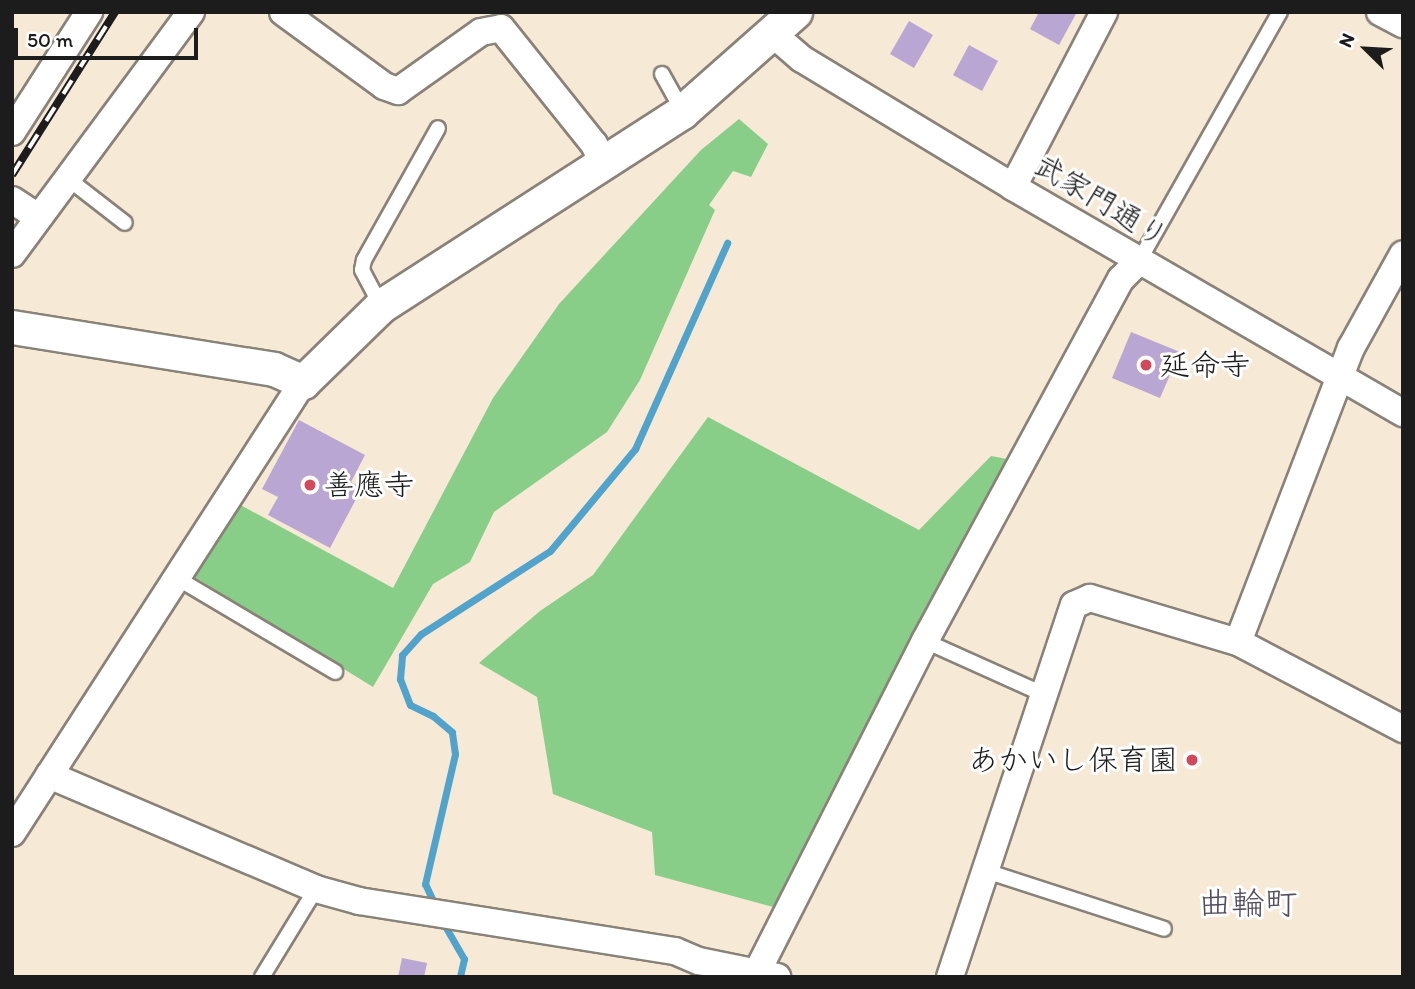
<!DOCTYPE html>
<meta charset="utf-8">
<style>
body{margin:0}
#map{position:relative;width:1415px;height:989px;overflow:hidden;background:#f6e9d5;font-family:Itim,"Klee One",sans-serif}
div>[style]{position:absolute}
[style*='--x']{left:calc(var(--x)*1px);top:calc(var(--y)*1px);width:calc(var(--w)*1px);rotate:calc(var(--a)*1deg)}
.green>*{inset:0;background:#89ce88}
.stream>*{height:7px;margin:-3.5px;padding:0 3.5px;transform-origin:3.5px;border-radius:3.5px;background:#51a3cc}
.building>*{inset:0;background:#baa6d2}
.roads{filter:drop-shadow(2px 0 #898278) drop-shadow(-2px 0 #898278) drop-shadow(0 2px #898278) drop-shadow(0 -2px #898278)}
.service>*{height:14px;margin:-7px;padding:0 7px;transform-origin:7px;border-radius:7px;background:#fff}
.minor>*{height:26px;margin:-13px;padding:0 13px;transform-origin:13px;border-radius:13px;background:#fff}
.tertiary>*{height:33px;margin:-16.5px;padding:0 16.5px;transform-origin:16.5px;border-radius:16.5px;background:#fff}
.rail>*{height:8px;margin-top:-4px;transform-origin:0;background:repeating-linear-gradient(90deg,#fff 0 16px,#1c1c1c 0 32px);box-sizing:border-box;border-block:2px solid #1c1c1c}
.dots>*{width:19px;height:19px;translate:-50% -50%;box-sizing:border-box;border:4px solid #fff;border-radius:50%}
span{translate:-50% -50%;white-space:nowrap;text-align:center;line-height:1.15;-webkit-text-stroke:6px #fff;paint-order:stroke}
.street-label{font-size:30px;color:#1c1c1c}
.poi-label{font-size:30px;color:#1c1c1c}
.left{translate:0 -50%;text-align:left}
.right{translate:-100% -50%;text-align:right}
.quarter-label{font-size:33px;color:#534c5c}
.frame{position:absolute;inset:0;border:14px solid #1c1c1c;pointer-events:none}
.north{position:absolute;left:1331px;top:14px;width:70px;height:70px;-webkit-text-stroke:5px #fff;paint-order:stroke;rotate:294deg;font-size:19px;font-weight:700;line-height:28px;text-align:center;color:#1c1c1c}
.north::after{content:'';display:block;margin:auto;width:24px;height:32px;background:#1c1c1c;clip-path:polygon(50% 0,100% 100%,50% 72%,0 100%)}
.scale{position:absolute;left:14px;top:28px;width:184px;height:32px;box-sizing:border-box;border:4px solid #1c1c1c;border-top:0;padding-left:9px;font-size:21px;line-height:24px;white-space:nowrap;color:#1c1c1c;-webkit-text-stroke:5px #fff;paint-order:stroke}
</style>
<div id="map">
<div class="green">
<div style="clip-path:polygon(739px 119px,768px 144px,751px 177px,733px 171px,709px 205px,715px 210px,640px 380px,607px 432px,494px 512px,470px 562px,433px 584px,373px 687px,193px 576px,235px 502px,393px 588px,493px 398px,559px 304px,701px 150px)"></div>
<div style="clip-path:polygon(708px 417px,919px 530px,991px 456px,1013px 460px,777px 908px,655px 875px,652px 832px,553px 794px,537px 697px,479px 663px,540px 611px,593px 575px)"></div>
</div>
<div class="stream">
<div style="--x:435;--y:905;--w:23;--a:-115"></div>
<div style="--x:425;--y:884;--w:133;--a:-77"></div>
<div style="--x:455;--y:754;--w:22;--a:-98"></div>
<div style="--x:452;--y:732;--w:25;--a:-140"></div>
<div style="--x:433;--y:716;--w:25;--a:-154"></div>
<div style="--x:410;--y:705;--w:28;--a:-111"></div>
<div style="--x:400;--y:679;--w:24;--a:-85"></div>
<div style="--x:402;--y:655;--w:28;--a:-48"></div>
<div style="--x:421;--y:634;--w:153;--a:-32.8"></div>
<div style="--x:550;--y:551;--w:133;--a:-50.2"></div>
<div style="--x:635;--y:449;--w:226;--a:-65.9"></div>
<div style="--x:441;--y:919;--w:46;--a:60.1"></div>
<div style="--x:464;--y:959;--w:18;--a:103"></div>
</div>
<div class="building">
<div style="clip-path:polygon(1039px 12px,1077px 12px,1059px 45px,1030px 29px)"></div>
<div style="clip-path:polygon(909px 21px,933px 35px,914px 68px,890px 54px)"></div>
<div style="clip-path:polygon(969px 45px,998px 61px,982px 91px,953px 75px)"></div>
<div style="clip-path:polygon(1131px 332px,1180px 352px,1160px 398px,1112px 378px)"></div>
<div style="clip-path:polygon(299px 420px,365px 455px,351px 482px,362px 488px,330px 548px,268px 515px,278px 497px,262px 489px)"></div>
<div style="clip-path:polygon(402px 958px,427px 963px,424px 977px,398px 977px)"></div>
</div>
<div class="roads">
<div class="service">
<div style="--x:662;--y:74;--w:41;--a:60.9"></div>
<div style="--x:71;--y:181;--w:68;--a:37.9"></div>
<div style="--x:1139;--y:261;--w:286;--a:-60.5"></div>
<div style="--x:381;--y:306;--w:41;--a:-117.8"></div>
<div style="--x:362;--y:270;--w:10;--a:-79"></div>
<div style="--x:364;--y:260;--w:151;--a:-60.7"></div>
<div style="--x:177;--y:578;--w:184;--a:30.7"></div>
<div style="--x:925;--y:641;--w:129;--a:24.2"></div>
<div style="--x:986;--y:871;--w:187;--a:18"></div>
<div style="--x:262;--y:977;--w:103;--a:-58.5"></div>
</div>
<div class="minor">
<div style="--x:283;--y:12;--w:125;--a:36.2"></div>
<div style="--x:384;--y:86;--w:15;--a:20"></div>
<div style="--x:398;--y:91;--w:102;--a:-35.4"></div>
<div style="--x:481;--y:32;--w:20;--a:-11"></div>
<div style="--x:501;--y:28;--w:149;--a:51.3"></div>
<div style="--x:594;--y:144;--w:23;--a:65"></div>
<div style="--x:1380;--y:12;--w:26;--a:28"></div>
<div style="--x:773;--y:34;--w:38;--a:41"></div>
<div style="--x:802;--y:59;--w:247;--a:31.2"></div>
<div style="--x:1013;--y:187;--w:451;--a:30.1"></div>
<div style="--x:12;--y:132;--w:143;--a:-57.3"></div>
<div style="--x:1013;--y:187;--w:197;--a:-62.5"></div>
<div style="--x:12;--y:200;--w:30;--a:33"></div>
<div style="--x:12;--y:254;--w:301;--a:-53.5"></div>
<div style="--x:1238;--y:642;--w:315;--a:-69"></div>
<div style="--x:1351;--y:348;--w:107;--a:-61"></div>
<div style="--x:49;--y:775;--w:290;--a:23.1"></div>
<div style="--x:316;--y:889;--w:45;--a:15.6"></div>
<div style="--x:359;--y:901;--w:320;--a:9"></div>
<div style="--x:675;--y:951;--w:26;--a:23"></div>
<div style="--x:699;--y:961;--w:80;--a:11.6"></div>
<div style="--x:12;--y:833;--w:537;--a:-57.17"></div>
<div style="--x:757;--y:972;--w:371;--a:-63.1"></div>
<div style="--x:925;--y:641;--w:412;--a:-61.6"></div>
<div style="--x:1121;--y:279;--w:25;--a:-45"></div>
<div style="--x:950;--y:977;--w:392;--a:-71.6"></div>
<div style="--x:1074;--y:605;--w:17;--a:-24"></div>
<div style="--x:1090;--y:598;--w:154;--a:16.6"></div>
<div style="--x:1238;--y:642;--w:187;--a:27.8"></div>
</div>
<div class="tertiary">
<div style="--x:12;--y:327;--w:265;--a:9.1"></div>
<div style="--x:274;--y:369;--w:32;--a:24"></div>
<div style="--x:303;--y:382;--w:109;--a:-44.3"></div>
<div style="--x:381;--y:306;--w:358;--a:-32.8"></div>
<div style="--x:682;--y:112;--w:151;--a:-41.5"></div>
</div>
</div>
<div class="rail">
<div style="--x:12;--y:175;--w:193;--a:-57.7"></div>
</div>
<div class="dots">
<div style="left:1146px;top:365px;background:#d1495b"></div>
<div style="left:310px;top:485px;background:#d1495b"></div>
<div style="left:1192px;top:760px;background:#d1495b"></div>
</div>
<div class="street-label">
<span style="left:1101px;top:201px;rotate:31deg">武家門通り</span>
</div>
<div class="poi-label">
<span class="left" style="left:1160px;top:365px">延命寺</span>
<span class="left" style="left:324px;top:485px">善應寺</span>
<span class="right" style="left:1178px;top:760px">あかいし保育園</span>
</div>
<div class="quarter-label">
<span style="left:1248px;top:903px">曲輪町</span>
</div>
<div class="frame"></div>
<div class="north">N</div>
<div class="scale">50 m</div>
</div>
